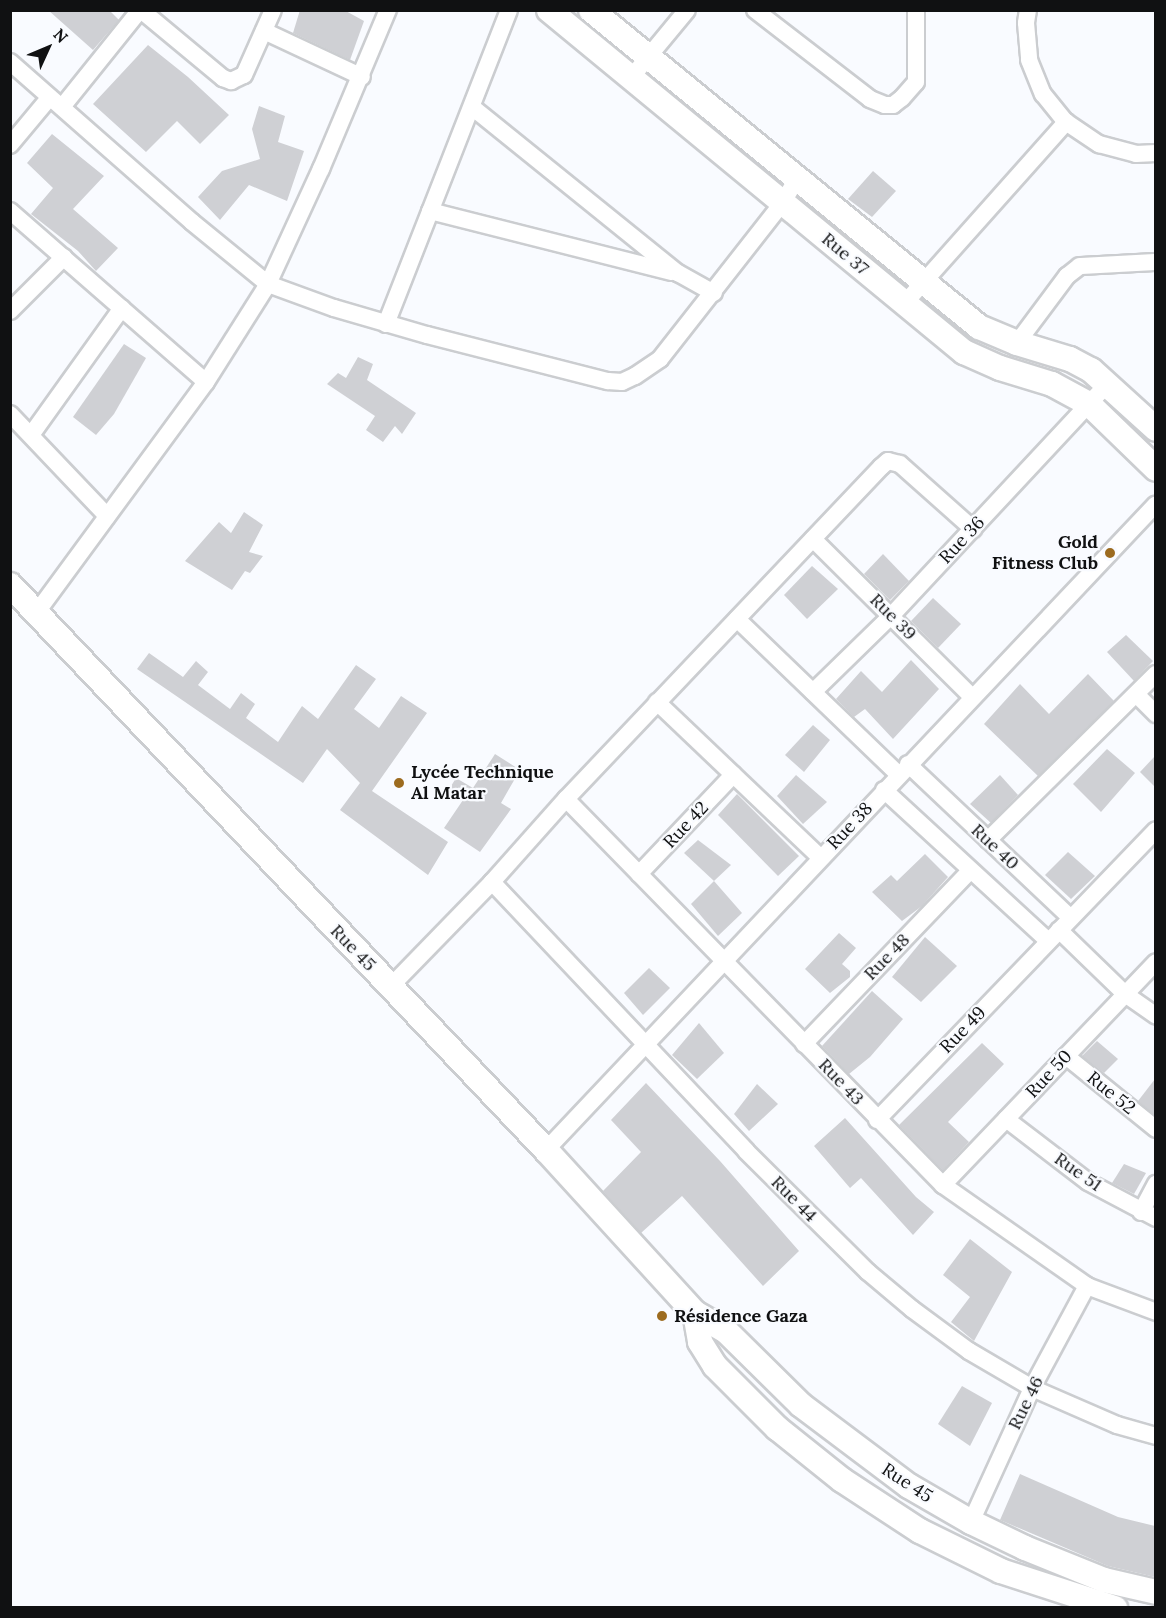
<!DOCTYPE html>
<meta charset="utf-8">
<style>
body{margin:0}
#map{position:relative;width:1166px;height:1618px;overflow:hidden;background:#f9fbff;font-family:Lora,serif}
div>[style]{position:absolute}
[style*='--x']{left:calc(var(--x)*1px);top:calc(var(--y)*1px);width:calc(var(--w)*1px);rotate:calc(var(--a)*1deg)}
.building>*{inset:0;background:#cfd0d4}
.roads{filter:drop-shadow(2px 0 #cbcdd0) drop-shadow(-2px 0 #cbcdd0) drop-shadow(0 2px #cbcdd0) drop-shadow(0 -2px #cbcdd0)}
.street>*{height:16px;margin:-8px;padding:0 8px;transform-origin:8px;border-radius:8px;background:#fff}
.secondary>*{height:24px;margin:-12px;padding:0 12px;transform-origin:12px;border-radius:12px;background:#fff}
.dots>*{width:16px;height:16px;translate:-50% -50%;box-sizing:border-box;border:3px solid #f9fbff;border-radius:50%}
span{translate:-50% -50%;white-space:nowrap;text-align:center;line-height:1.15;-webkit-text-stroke:4.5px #f9fbff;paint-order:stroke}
.street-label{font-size:18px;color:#101112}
.poi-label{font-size:18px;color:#101112;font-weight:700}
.right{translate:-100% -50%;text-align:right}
.left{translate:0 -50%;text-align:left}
.frame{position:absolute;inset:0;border:12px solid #101112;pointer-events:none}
.north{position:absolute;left:18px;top:18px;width:60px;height:60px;-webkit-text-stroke:4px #f9fbff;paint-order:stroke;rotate:46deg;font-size:16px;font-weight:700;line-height:24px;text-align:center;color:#101112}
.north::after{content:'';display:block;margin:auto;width:21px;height:27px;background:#101112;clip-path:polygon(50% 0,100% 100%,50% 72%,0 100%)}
</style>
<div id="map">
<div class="building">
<div style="clip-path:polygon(48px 10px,109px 10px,119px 20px,93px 50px)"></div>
<div style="clip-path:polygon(300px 10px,344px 10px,364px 21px,350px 60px,293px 33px)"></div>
<div style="clip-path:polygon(148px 45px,188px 77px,229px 115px,200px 144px,177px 121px,146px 152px,93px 104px)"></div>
<div style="clip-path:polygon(259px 106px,285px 116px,278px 142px,304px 151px,287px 201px,249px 185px,220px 220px,198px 197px,222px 171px,260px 159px,252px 129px)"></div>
<div style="clip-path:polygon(52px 134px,104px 176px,73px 209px,118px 248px,96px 271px,78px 251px,31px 214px,53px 188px,27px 163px)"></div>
<div style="clip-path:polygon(873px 171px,896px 191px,872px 217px,848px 199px)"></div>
<div style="clip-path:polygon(124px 344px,146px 358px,114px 414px,96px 435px,73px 417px)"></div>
<div style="clip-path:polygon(358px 357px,373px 364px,367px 380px,416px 413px,402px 434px,395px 426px,383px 442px,366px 430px,375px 416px,327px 384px,338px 373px,346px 378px)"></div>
<div style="clip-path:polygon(244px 512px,263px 525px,249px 552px,263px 556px,250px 573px,245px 571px,232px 590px,185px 561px,219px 522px,231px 533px)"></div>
<div style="clip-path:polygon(883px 554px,909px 581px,890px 600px,864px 574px)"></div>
<div style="clip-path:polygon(812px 566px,838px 589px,807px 619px,784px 595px)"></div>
<div style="clip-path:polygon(933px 598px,961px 624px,938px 648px,911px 621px)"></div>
<div style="clip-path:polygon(1126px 635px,1153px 661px,1134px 681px,1107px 652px)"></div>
<div style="clip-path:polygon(149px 653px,183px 677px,196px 661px,208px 672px,198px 685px,230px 709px,241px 693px,255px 704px,246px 718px,278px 742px,302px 706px,318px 719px,356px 665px,376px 679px,354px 709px,379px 728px,401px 696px,427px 713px,372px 791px,448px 842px,428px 875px,340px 810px,360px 783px,327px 749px,303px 783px,137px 669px)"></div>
<div style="clip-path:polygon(911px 660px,939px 689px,893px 739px,865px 709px,854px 717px,836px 699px,861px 671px,882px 692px)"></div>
<div style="clip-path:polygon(1088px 674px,1114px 701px,1038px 776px,984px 724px,1020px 684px,1049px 714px)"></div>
<div style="clip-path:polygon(813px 725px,830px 740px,804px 772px,785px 755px)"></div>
<div style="clip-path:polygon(1107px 749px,1135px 773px,1101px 812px,1073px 784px)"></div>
<div style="clip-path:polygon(495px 754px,520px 770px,501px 803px,511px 809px,480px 852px,444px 828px,463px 800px,448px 791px,456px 778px,473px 788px)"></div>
<div style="clip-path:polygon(1155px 756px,1155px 787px,1140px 772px)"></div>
<div style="clip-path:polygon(796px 775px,827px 802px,803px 824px,777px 796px)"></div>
<div style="clip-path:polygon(1000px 775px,1018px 795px,991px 823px,970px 804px)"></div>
<div style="clip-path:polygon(737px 794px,799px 856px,778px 876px,718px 815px)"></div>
<div style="clip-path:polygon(698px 840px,731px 865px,714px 881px,684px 853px)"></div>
<div style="clip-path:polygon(1068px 852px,1095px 876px,1071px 899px,1045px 875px)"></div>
<div style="clip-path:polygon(925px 854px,948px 877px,922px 906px,902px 921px,872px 892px,891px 875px,897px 881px)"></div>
<div style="clip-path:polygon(714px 881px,742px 913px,718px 936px,691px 904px)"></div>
<div style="clip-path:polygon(839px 933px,856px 948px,842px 964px,850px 971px,850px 977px,830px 993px,805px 969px)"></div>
<div style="clip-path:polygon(925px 937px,957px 966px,921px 1002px,892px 977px)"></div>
<div style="clip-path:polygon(649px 968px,670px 988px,643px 1015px,624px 993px)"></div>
<div style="clip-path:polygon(872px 991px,903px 1019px,870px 1057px,849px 1074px,822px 1046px)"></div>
<div style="clip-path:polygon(699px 1023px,724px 1053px,697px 1079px,672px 1055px)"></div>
<div style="clip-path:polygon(1097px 1041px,1118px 1059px,1104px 1073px,1082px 1056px)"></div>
<div style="clip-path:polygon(982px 1043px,1004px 1064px,948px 1122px,969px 1142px,943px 1170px,899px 1125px)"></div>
<div style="clip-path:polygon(1155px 1079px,1155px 1115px,1138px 1101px)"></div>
<div style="clip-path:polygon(646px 1083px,720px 1161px,799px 1251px,763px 1286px,682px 1196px,641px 1233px,603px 1191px,641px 1152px,611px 1120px)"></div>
<div style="clip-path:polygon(757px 1084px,778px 1104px,749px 1131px,734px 1114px)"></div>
<div style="clip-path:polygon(845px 1118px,916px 1197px,934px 1212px,913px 1235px,861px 1178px,850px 1188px,814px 1146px)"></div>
<div style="clip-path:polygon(1124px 1164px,1146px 1173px,1134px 1194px,1112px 1183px)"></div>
<div style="clip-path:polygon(970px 1239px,1012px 1272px,974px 1341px,951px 1322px,970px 1297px,943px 1275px)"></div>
<div style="clip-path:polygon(962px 1386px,992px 1403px,970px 1446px,938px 1424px)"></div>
<div style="clip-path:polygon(1020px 1474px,1118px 1517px,1155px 1526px,1155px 1577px,1108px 1566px,1000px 1520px)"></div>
</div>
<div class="roads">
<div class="street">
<div style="--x:141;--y:10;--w:107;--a:39.7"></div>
<div style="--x:223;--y:78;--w:9;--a:21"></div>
<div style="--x:231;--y:81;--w:14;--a:-25"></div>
<div style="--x:244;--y:75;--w:71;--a:-66"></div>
<div style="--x:755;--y:10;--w:145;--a:37.7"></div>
<div style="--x:870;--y:99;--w:16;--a:22"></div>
<div style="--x:885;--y:105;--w:8;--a:0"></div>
<div style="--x:893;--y:105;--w:11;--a:-38"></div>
<div style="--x:902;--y:98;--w:21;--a:-49"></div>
<div style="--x:916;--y:82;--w:72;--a:-90"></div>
<div style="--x:1028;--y:10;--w:13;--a:99"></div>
<div style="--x:1026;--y:23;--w:37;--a:85"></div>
<div style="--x:1029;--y:60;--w:37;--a:68"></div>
<div style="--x:1043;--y:94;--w:36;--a:51"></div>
<div style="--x:1066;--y:122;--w:40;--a:34"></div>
<div style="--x:1099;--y:144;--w:38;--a:15"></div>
<div style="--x:1136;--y:154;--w:20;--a:-3"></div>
<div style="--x:264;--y:31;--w:108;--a:25.1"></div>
<div style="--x:10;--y:62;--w:242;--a:41.3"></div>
<div style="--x:192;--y:222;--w:98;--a:39.2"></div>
<div style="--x:268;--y:284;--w:70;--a:20"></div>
<div style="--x:334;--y:308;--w:97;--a:16.2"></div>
<div style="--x:427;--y:335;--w:187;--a:14.3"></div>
<div style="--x:608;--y:381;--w:14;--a:4"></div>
<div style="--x:622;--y:382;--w:14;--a:-25"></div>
<div style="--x:635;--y:376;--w:30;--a:-34"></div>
<div style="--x:660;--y:359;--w:199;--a:-51.9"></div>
<div style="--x:783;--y:202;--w:26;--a:-59"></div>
<div style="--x:630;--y:79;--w:89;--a:-50.4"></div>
<div style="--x:62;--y:107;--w:124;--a:-51.2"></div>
<div style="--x:472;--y:107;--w:265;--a:38.9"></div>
<div style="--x:678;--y:273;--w:41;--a:29.1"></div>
<div style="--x:10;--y:145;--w:62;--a:-50.2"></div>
<div style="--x:10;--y:211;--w:260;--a:41.1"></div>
<div style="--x:430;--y:211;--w:249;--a:14.2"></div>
<div style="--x:904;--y:304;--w:244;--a:-48.3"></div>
<div style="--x:10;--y:311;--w:76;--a:-45"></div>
<div style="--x:386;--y:324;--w:337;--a:-68.6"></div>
<div style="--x:1017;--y:343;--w:84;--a:-53.3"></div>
<div style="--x:1067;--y:276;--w:16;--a:-38"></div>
<div style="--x:1080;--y:266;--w:76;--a:-3"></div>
<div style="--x:10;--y:414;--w:141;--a:46.4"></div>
<div style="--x:31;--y:435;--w:156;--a:-54.4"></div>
<div style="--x:813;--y:539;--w:224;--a:44.8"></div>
<div style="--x:37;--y:612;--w:285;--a:-53.7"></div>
<div style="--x:206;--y:382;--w:116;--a:-57.7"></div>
<div style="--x:268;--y:284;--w:127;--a:-65.3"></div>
<div style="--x:321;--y:169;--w:173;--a:-67.2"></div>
<div style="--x:737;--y:619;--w:223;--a:43.9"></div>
<div style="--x:813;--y:692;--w:109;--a:-44.3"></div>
<div style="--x:891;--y:616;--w:318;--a:-47"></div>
<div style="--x:1137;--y:695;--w:27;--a:45"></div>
<div style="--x:657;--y:702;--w:226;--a:43.6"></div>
<div style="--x:908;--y:764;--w:223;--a:43.4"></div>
<div style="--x:884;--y:790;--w:223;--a:42.6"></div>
<div style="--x:566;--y:799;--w:540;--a:45.68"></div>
<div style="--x:943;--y:1185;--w:176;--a:35"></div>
<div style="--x:1087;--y:1286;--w:74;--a:20.6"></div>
<div style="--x:988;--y:840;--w:236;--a:-44.7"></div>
<div style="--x:639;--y:874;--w:137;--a:-46.5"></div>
<div style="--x:492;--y:882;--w:370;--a:46.6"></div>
<div style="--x:746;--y:1151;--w:172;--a:44.8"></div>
<div style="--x:868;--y:1272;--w:57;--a:40.1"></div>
<div style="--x:912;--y:1309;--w:71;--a:36.4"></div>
<div style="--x:969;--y:1351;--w:73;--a:30.4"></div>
<div style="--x:1032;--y:1388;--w:93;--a:23.5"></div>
<div style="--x:1117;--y:1425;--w:41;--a:15.8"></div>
<div style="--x:1059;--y:930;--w:92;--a:44.1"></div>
<div style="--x:1125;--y:994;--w:38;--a:35"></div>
<div style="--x:390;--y:987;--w:146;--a:-45.8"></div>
<div style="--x:492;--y:882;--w:111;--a:-48.3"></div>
<div style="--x:566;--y:799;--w:458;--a:-46.5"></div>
<div style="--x:881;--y:467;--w:9;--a:-41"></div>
<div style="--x:888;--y:461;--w:12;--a:14"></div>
<div style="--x:900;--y:464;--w:98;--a:41.7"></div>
<div style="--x:804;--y:1044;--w:240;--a:-46.2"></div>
<div style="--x:1066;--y:1056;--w:116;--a:39"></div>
<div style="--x:1006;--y:1119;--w:103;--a:37.5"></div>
<div style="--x:1088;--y:1182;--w:77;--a:27.9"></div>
<div style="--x:877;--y:1120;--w:402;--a:-46.1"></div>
<div style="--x:546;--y:1150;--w:888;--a:-46.64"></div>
<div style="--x:943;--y:1185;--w:308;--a:-46.3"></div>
<div style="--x:1141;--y:1212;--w:32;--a:-62"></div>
<div style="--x:971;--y:1522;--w:147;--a:-65.5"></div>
<div style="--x:1032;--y:1388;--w:116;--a:-61.7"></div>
</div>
<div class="secondary">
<div style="--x:549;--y:10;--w:538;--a:39.49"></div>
<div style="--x:964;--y:352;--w:39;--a:24"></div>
<div style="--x:1000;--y:368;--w:54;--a:17.1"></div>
<div style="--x:1052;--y:384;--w:42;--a:28.4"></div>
<div style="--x:1089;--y:404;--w:93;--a:44.1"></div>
<div style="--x:591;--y:10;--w:501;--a:39.25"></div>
<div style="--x:979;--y:327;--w:41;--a:22.8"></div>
<div style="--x:1017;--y:343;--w:55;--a:16.8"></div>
<div style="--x:1070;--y:359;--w:24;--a:28"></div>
<div style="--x:1091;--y:370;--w:88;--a:42.2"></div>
<div style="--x:10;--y:585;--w:779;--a:46.51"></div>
<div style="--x:546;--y:1150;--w:221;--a:47.6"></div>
<div style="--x:695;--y:1313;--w:36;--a:30"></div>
<div style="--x:726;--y:1331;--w:105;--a:44.6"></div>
<div style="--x:801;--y:1405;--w:135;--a:36.9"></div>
<div style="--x:909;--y:1486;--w:72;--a:30.1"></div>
<div style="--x:971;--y:1522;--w:60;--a:25.7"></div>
<div style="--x:1025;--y:1548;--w:85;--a:22.1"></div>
<div style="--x:1104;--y:1580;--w:53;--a:13"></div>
<div style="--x:695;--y:1313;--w:29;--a:80"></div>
<div style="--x:700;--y:1342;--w:28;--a:58"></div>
<div style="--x:715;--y:1366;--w:88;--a:45"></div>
<div style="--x:777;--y:1428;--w:83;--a:38.7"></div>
<div style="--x:842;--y:1480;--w:93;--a:33.2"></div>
<div style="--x:920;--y:1531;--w:90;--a:26.3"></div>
<div style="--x:1001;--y:1571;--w:120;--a:18"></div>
</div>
</div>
<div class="dots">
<div style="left:1110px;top:553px;background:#9c6b1f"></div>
<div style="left:399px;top:783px;background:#9c6b1f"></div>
<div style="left:662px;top:1316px;background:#9c6b1f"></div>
</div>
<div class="street-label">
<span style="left:845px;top:254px;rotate:40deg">Rue 37</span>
<span style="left:962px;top:540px;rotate:-47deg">Rue 36</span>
<span style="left:893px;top:617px;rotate:45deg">Rue 39</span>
<span style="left:686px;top:825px;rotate:-47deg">Rue 42</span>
<span style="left:850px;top:826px;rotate:-47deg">Rue 38</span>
<span style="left:995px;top:847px;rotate:43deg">Rue 40</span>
<span style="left:353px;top:948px;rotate:46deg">Rue 45</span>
<span style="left:887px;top:957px;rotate:-46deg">Rue 48</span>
<span style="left:963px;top:1030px;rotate:-46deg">Rue 49</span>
<span style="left:1049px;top:1074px;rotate:-47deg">Rue 50</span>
<span style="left:841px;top:1082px;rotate:46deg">Rue 43</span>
<span style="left:1111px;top:1093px;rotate:39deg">Rue 52</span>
<span style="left:1078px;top:1172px;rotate:35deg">Rue 51</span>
<span style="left:794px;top:1199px;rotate:45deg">Rue 44</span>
<span style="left:1026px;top:1403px;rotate:-64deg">Rue 46</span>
<span style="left:907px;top:1483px;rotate:33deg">Rue 45</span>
</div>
<div class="poi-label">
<span class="right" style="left:1098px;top:553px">Gold<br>Fitness Club</span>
<span class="left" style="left:411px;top:783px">Lycée Technique<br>Al Matar</span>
<span class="left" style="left:674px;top:1316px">Résidence Gaza</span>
</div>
<div class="frame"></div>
<div class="north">N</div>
</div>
